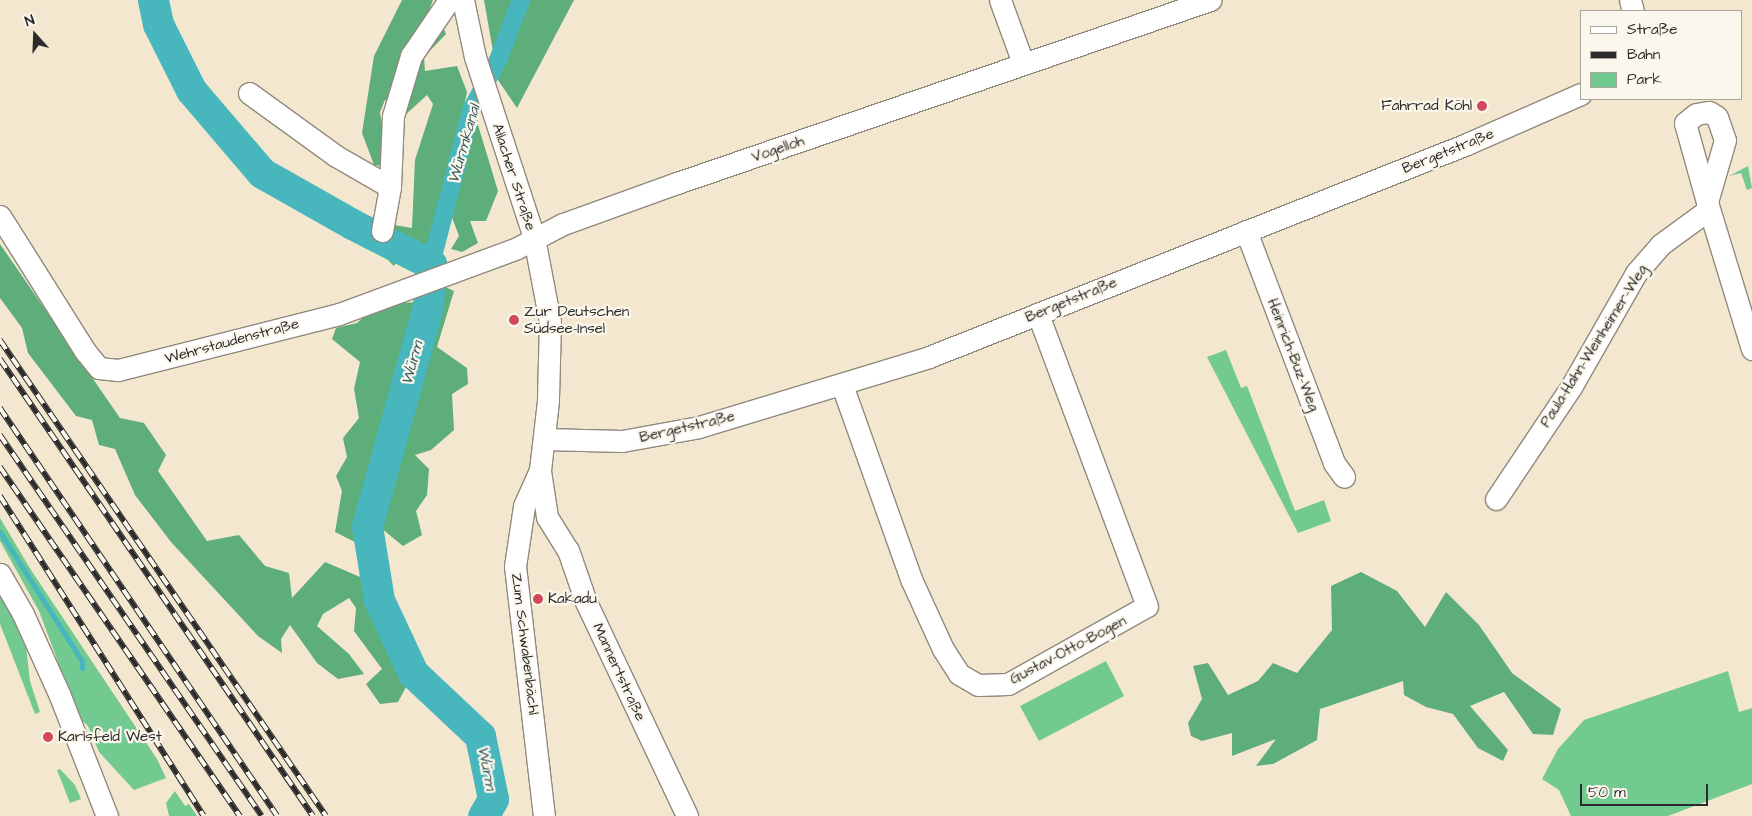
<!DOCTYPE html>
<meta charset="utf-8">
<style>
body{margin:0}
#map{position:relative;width:1752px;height:816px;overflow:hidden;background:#f4e7cf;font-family:"Architects Daughter",sans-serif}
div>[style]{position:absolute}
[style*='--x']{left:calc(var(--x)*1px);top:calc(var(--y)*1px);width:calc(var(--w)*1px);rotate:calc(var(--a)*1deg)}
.green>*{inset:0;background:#72ca91}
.forest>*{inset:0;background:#5dae7b}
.stream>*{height:5px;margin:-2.5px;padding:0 2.5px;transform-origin:2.5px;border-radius:2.5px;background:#47b6bd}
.canal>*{height:18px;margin:-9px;padding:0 9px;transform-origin:9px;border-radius:9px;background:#47b6bd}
.river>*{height:31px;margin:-15.5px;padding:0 15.5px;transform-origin:15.5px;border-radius:15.5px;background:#47b6bd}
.roads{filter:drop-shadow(1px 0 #90897d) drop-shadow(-1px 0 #90897d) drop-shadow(0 1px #90897d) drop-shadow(0 -1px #90897d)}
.minor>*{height:21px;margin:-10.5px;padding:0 10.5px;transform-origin:10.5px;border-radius:10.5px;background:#fff}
.rail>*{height:5.5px;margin-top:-2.75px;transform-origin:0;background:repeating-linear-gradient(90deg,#fbf7ec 0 11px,#2b2b2b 0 22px);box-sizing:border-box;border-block:1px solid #2b2b2b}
.dots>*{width:14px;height:14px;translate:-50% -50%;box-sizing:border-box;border:2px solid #fbf7ec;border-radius:50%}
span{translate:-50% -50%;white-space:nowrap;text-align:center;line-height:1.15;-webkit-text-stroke:4.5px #fbf7ec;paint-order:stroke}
.poi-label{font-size:15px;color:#2b2b2b}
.right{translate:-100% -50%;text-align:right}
.left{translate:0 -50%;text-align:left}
.street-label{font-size:15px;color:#2b2b2b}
.water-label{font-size:16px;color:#355c5e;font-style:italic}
.legend{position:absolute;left:1580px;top:10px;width:162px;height:90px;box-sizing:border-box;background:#fbf7ec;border:1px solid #a8a59f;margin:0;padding:6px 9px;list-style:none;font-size:15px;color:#2b2b2b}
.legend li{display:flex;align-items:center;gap:10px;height:25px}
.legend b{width:25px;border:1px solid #a8a59f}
.north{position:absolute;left:10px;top:10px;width:50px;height:50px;-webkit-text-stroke:4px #fbf7ec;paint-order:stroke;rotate:340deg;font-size:14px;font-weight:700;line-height:20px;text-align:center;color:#2b2b2b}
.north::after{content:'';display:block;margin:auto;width:18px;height:22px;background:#2b2b2b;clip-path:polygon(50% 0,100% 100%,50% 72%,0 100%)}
.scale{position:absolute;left:1580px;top:784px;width:128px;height:22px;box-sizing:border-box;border:2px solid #2b2b2b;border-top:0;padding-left:6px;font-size:15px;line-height:18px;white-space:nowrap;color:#2b2b2b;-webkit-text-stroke:4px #fbf7ec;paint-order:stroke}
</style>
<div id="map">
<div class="green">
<div style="clip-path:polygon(1748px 166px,1752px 188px,1747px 190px,1741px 173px,1729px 176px)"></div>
<div style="clip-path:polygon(1226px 350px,1241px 388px,1247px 386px,1295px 511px,1324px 500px,1331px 521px,1298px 533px,1207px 357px)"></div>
<div style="clip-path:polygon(0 518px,31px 570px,157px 759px,166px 778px,134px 790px,99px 752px,88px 726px,79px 718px,39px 611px,0 541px)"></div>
<div style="clip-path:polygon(0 590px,26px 646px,30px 681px,40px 712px,35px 714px,0 624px)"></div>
<div style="clip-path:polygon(1106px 661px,1124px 696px,1039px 741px,1020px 706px)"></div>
<div style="clip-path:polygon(1728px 671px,1739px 712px,1752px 708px,1752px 784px,1668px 816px,1571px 816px,1559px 790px,1542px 779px,1558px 749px,1584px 720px)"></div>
<div style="clip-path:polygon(60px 769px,75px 785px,81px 799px,70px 803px,57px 770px)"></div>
<div style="clip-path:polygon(175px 791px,185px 806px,189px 804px,197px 816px,169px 816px,166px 803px)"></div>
</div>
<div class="forest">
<div style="clip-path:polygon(402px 0,433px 0,427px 16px,441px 22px,446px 34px,424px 57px,425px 71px,457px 66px,467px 92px,461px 122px,478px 125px,498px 191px,486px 221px,470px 221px,478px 243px,462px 252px,451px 249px,459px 236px,451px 215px,442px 235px,423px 250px,407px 248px,394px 266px,381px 253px,394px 225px,412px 228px,415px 160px,433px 104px,427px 95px,403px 117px,385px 100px,380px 112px,387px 159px,382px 166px,374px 165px,362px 133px,374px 56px)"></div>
<div style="clip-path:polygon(484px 0,574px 0,517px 108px,498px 80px)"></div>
<div style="clip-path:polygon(0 244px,120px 418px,144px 423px,166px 455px,158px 471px,207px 541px,239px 535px,265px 566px,289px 573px,292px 598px,325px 562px,393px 591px,396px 605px,375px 615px,402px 664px,406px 687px,398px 702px,380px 704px,366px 684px,382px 669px,354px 631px,356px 608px,349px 598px,323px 614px,317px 626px,349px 654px,364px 674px,338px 679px,317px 663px,290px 625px,281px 639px,282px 653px,258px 636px,171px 542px,135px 495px,115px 449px,99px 445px,92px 420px,76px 416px,28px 353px,22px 328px,0 298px)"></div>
<div style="clip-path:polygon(441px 285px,454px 291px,437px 347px,467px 368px,468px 384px,452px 394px,454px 430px,431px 450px,415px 455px,429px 469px,427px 495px,416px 511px,422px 535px,403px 546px,376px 524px,359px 544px,335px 532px,342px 491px,336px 476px,347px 457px,343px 438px,359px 418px,354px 389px,360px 362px,332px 339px,336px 328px,357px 323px,378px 304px,420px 302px)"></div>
<div style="clip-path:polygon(1361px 572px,1397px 591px,1425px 627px,1446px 592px,1479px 625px,1512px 673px,1561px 709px,1553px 735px,1533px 734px,1504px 692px,1470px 706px,1508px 750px,1503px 761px,1478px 748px,1453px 714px,1426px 707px,1404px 695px,1403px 681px,1320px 709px,1317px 740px,1273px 764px,1256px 766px,1276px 739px,1232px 756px,1232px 733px,1202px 741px,1191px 736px,1188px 723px,1202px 699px,1193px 666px,1208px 663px,1228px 695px,1258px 681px,1273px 663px,1297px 673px,1332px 630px,1331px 586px)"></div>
</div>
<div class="stream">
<div style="--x:0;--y:532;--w:153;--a:57.6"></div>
<div style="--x:82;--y:661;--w:7;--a:90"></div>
</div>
<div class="canal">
<div style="--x:431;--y:264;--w:159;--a:-75.4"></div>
<div style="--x:471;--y:110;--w:57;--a:-61.6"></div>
<div style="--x:498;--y:60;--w:64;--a:-69"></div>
</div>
<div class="river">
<div style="--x:153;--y:0;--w:25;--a:78"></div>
<div style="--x:158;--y:24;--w:74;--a:63.4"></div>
<div style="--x:191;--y:90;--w:109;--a:49.5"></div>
<div style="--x:262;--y:173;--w:103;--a:29.5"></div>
<div style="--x:352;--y:224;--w:89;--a:26.9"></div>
<div style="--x:431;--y:264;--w:42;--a:94.1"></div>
<div style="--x:428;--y:306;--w:228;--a:105.5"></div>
<div style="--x:367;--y:526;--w:75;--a:80.8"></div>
<div style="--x:379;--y:600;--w:81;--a:65"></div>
<div style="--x:413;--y:673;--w:92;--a:43.2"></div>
<div style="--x:480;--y:736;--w:64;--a:78.3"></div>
<div style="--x:493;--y:799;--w:20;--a:120"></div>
</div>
<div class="roads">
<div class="minor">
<div style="--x:463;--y:0;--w:58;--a:78.1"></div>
<div style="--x:475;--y:57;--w:190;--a:71.9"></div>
<div style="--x:534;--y:238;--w:86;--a:79.2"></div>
<div style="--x:550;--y:322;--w:79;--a:91.5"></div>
<div style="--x:548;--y:401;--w:69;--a:96.6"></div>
<div style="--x:540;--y:470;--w:39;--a:114"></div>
<div style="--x:524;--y:506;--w:61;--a:98.5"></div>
<div style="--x:515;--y:566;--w:252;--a:83.4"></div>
<div style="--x:1000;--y:0;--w:67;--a:69.9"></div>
<div style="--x:1630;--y:0;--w:11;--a:75"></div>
<div style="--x:249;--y:93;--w:107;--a:35.9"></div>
<div style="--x:336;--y:156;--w:62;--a:29.9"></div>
<div style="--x:1709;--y:112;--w:9;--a:32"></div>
<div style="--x:1717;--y:117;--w:24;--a:71"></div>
<div style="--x:1725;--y:140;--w:65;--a:106.2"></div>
<div style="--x:1707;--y:202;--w:82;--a:-105.6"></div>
<div style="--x:1685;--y:123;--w:14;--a:-39"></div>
<div style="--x:1696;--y:114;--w:13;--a:-9"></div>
<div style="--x:1707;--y:202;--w:154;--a:73"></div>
<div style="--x:0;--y:216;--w:160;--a:57.8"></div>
<div style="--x:85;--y:351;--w:22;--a:51"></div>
<div style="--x:99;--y:368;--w:19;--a:6"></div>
<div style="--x:118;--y:370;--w:228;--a:-14.2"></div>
<div style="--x:339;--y:314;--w:190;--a:-20.3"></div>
<div style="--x:517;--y:248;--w:52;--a:-27.6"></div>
<div style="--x:563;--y:224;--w:121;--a:-19.8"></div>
<div style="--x:677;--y:183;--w:564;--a:-18.95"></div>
<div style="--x:382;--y:231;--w:45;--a:-79.7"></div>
<div style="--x:390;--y:187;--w:71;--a:-87.6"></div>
<div style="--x:393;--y:116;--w:63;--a:-73.3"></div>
<div style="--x:411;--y:56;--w:68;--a:-55.8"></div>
<div style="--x:1246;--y:231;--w:248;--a:69.2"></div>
<div style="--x:1334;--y:463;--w:17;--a:54"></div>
<div style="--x:842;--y:385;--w:206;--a:70.4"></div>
<div style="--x:911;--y:579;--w:77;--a:65.4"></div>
<div style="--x:943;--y:649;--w:30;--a:57"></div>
<div style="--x:959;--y:674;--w:22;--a:30"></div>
<div style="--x:978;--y:685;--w:30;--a:-2"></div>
<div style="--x:1008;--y:684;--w:159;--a:-29.3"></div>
<div style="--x:1147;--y:606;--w:312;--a:-110.5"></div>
<div style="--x:544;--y:439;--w:78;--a:1.5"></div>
<div style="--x:622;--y:441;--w:78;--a:-10.3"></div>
<div style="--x:699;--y:427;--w:240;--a:-16.9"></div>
<div style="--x:929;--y:357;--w:579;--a:-21.6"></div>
<div style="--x:1467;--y:144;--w:124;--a:-23.7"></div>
<div style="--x:540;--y:471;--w:47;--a:81.3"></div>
<div style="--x:547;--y:517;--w:39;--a:58"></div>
<div style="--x:568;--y:550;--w:55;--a:70.9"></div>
<div style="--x:586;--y:602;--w:237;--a:64.7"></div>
<div style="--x:1496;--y:499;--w:135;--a:-56.2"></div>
<div style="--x:1571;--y:387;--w:131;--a:-60.3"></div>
<div style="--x:1636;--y:273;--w:37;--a:-49"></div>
<div style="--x:1660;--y:245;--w:59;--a:-36.1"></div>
<div style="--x:0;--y:574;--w:46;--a:60.1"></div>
<div style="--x:23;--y:614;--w:90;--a:65.7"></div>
<div style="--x:60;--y:696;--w:129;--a:68.6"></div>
</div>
</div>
<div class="rail">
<div style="--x:0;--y:340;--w:577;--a:55.59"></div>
<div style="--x:0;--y:359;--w:554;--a:55.59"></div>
<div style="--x:0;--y:408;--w:493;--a:55.8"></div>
<div style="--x:0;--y:435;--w:462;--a:55.5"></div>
<div style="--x:0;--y:467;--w:424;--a:55.5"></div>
<div style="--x:0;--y:496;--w:379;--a:57.5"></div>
</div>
<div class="dots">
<div style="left:1482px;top:106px;background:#d1495b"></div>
<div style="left:514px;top:320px;background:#d1495b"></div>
<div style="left:538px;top:599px;background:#d1495b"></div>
<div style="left:48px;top:737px;background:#d1495b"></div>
</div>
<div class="poi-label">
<span class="right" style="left:1472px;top:106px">Fahrrad Köhl</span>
<span class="left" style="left:524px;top:320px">Zur Deutschen<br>Südsee-Insel</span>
<span class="left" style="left:548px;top:599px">Kakadu</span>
<span class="left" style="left:58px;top:737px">Karlsfeld West</span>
</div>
<div class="street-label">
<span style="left:778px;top:149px;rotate:-19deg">Vogelloh</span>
<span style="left:1448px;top:151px;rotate:-22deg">Bergetstraße</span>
<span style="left:514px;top:177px;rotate:72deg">Allacher Straße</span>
<span style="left:1071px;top:300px;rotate:-22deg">Bergetstraße</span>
<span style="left:232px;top:341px;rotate:-15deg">Wehrstaudenstraße</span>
<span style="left:1594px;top:346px;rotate:-58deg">Paula-Hahn-Weinheimer-Weg</span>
<span style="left:1293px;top:355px;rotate:69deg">Heinrich-Buz-Weg</span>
<span style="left:687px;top:427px;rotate:-13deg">Bergetstraße</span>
<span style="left:525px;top:644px;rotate:83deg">Zum Schwabenbächl</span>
<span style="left:1068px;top:650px;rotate:-28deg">Gustav-Otto-Bogen</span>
<span style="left:619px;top:672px;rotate:65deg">Mannertstraße</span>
</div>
<div class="water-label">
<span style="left:464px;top:144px;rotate:-74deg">Würmkanal</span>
<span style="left:412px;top:363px;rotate:-75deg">Würm</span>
<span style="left:487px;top:768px;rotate:79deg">Würm</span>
</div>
<ul class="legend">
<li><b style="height:6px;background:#fff"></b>Straße</li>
<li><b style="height:6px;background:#2b2b2b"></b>Bahn</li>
<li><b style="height:14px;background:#72ca91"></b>Park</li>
</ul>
<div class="north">N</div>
<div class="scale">50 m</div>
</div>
